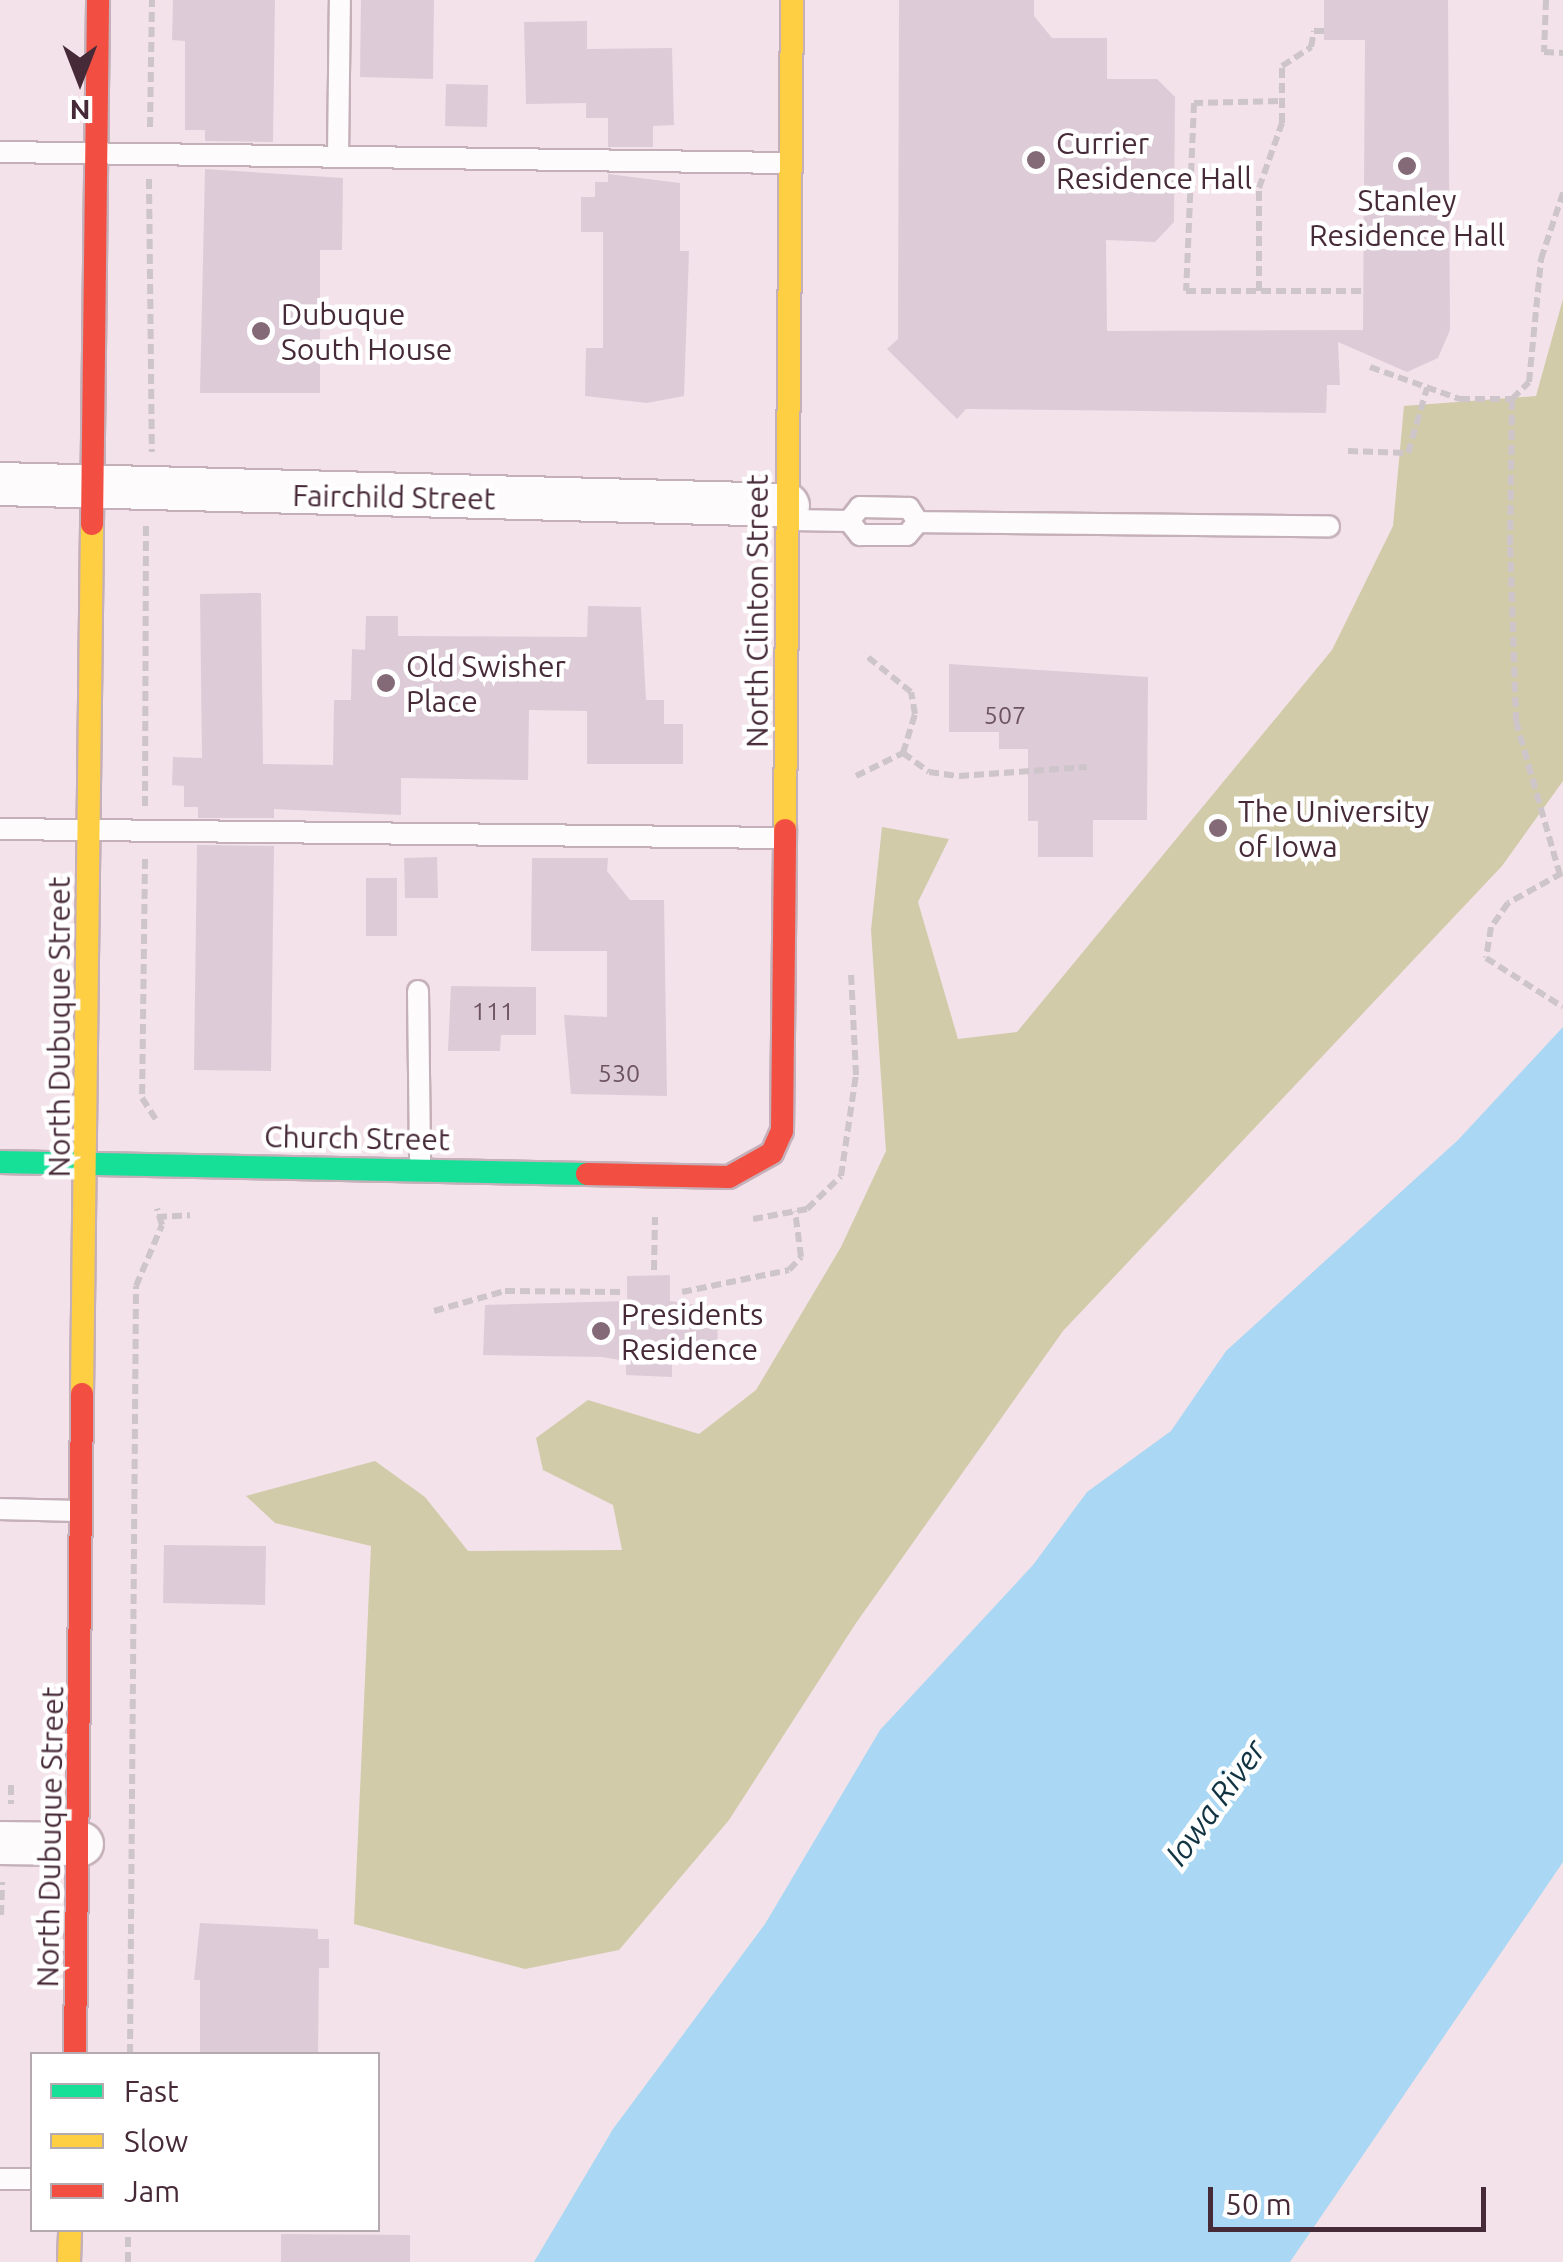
<!DOCTYPE html>
<style>
body{margin:0}
#map{position:relative;width:1563px;height:2262px;overflow:hidden;background:#f3e2e9;font-family:Ubuntu,sans-serif}
div>[style]{position:absolute}
[style*='--x']{left:calc(var(--x)*1px);top:calc(var(--y)*1px);width:calc(var(--w)*1px);rotate:calc(var(--a)*1deg)}
.forest>*{inset:0;background:#d1cba9}
.water>*{inset:0;background:#aad8f4}
.building>*{inset:0;background:#ddcbd7}
.path>*{height:6px;margin-top:-3px;transform-origin:0;background:repeating-linear-gradient(90deg,#cdc5c9 0 10px,transparent 0 15px)}
.roads{filter:drop-shadow(2px 0 #c5b0b9) drop-shadow(-2px 0 #c5b0b9) drop-shadow(0 2px #c5b0b9) drop-shadow(0 -2px #c5b0b9)}
.lane>*{height:20px;margin:-10px;padding:0 10px;transform-origin:10px;border-radius:10px;background:#fdfbfc}
.street>*{height:42px;margin:-21px;padding:0 21px;transform-origin:21px;border-radius:21px;background:#fdfbfc}
.fast>*{height:22px;margin:-11px;padding:0 11px;transform-origin:11px;border-radius:11px;background:#16e098}
.slow>*{height:22px;margin:-11px;padding:0 11px;transform-origin:11px;border-radius:11px;background:#ffcf43}
.jam>*{height:22px;margin:-11px;padding:0 11px;transform-origin:11px;border-radius:11px;background:#f24e42}
.dots>*{width:28px;height:28px;translate:-50% -50%;box-sizing:border-box;border:5px solid #fff;border-radius:50%}
span{translate:-50% -50%;white-space:nowrap;text-align:center;line-height:1.15;-webkit-text-stroke:9px #fff;paint-order:stroke}
.number-label{font-size:25px;color:#6d5360}
.number-label span{-webkit-text-stroke-width:0}
.poi-label{font-size:30px;color:#472a38}
.left{translate:0 -50%;text-align:left}
.street-label{font-size:30px;color:#472a38}
.water-label{font-size:32px;color:#113342;font-style:italic}
.legend{position:absolute;left:30px;top:2052px;width:350px;height:180px;box-sizing:border-box;background:#fff;border:2px solid #b5aaaf;margin:0;padding:12px 18px;list-style:none;font-size:30px;color:#472a38}
.legend li{display:flex;align-items:center;gap:20px;height:50px}
.legend b{width:50px;border:2px solid #b5aaaf}
.north{position:absolute;left:30px;top:30px;width:100px;height:100px;-webkit-text-stroke:8px #fff;paint-order:stroke;rotate:180deg;font-size:28px;font-weight:700;line-height:40px;text-align:center;color:#472a38}
.north::after{content:'';display:block;margin:auto;width:35px;height:45px;background:#472a38;clip-path:polygon(50% 0,100% 100%,50% 72%,0 100%)}
.scale{position:absolute;left:1208px;top:2187px;width:278px;height:45px;box-sizing:border-box;border:5px solid #472a38;border-top:0;padding-left:12px;font-size:30px;line-height:35px;white-space:nowrap;color:#472a38;-webkit-text-stroke:8px #fff;paint-order:stroke}
</style>
<div id="map">
<div class="forest">
<div style="clip-path:polygon(1563px 299px,1563px 781px,1502px 866px,1063px 1331px,856px 1623px,729px 1820px,619px 1950px,525px 1969px,354px 1924px,371px 1546px,275px 1523px,246px 1496px,375px 1461px,425px 1497px,468px 1551px,622px 1550px,613px 1505px,543px 1470px,536px 1438px,588px 1400px,699px 1434px,756px 1390px,841px 1247px,886px 1151px,871px 930px,882px 827px,949px 839px,918px 902px,958px 1039px,1017px 1032px,1332px 650px,1393px 526px,1404px 406px,1536px 396px)"></div>
</div>
<div class="water">
<div style="clip-path:polygon(1563px 1027px,1563px 1862px,1290px 2262px,534px 2262px,613px 2129px,765px 1924px,880px 1730px,1033px 1565px,1087px 1492px,1171px 1431px,1226px 1351px,1458px 1140px)"></div>
</div>
<div class="building">
<div style="clip-path:polygon(173px 0,275px 0,273px 142px,205px 141px,205px 130px,185px 130px,185px 41px,172px 40px)"></div>
<div style="clip-path:polygon(361px 0,434px 0,433px 79px,360px 77px)"></div>
<div style="clip-path:polygon(899px 0,1034px 0,1034px 16px,1052px 38px,1107px 38px,1107px 79px,1157px 79px,1175px 97px,1174px 222px,1155px 242px,1106px 240px,1107px 331px,1363px 330px,1365px 40px,1324px 40px,1324px 0,1448px 0,1450px 330px,1438px 358px,1407px 372px,1338px 342px,1340px 385px,1327px 385px,1326px 413px,966px 409px,957px 419px,887px 349px,898px 339px)"></div>
<div style="clip-path:polygon(587px 21px,587px 49px,672px 48px,674px 125px,653px 126px,653px 147px,608px 147px,608px 118px,586px 118px,586px 103px,526px 104px,524px 22px)"></div>
<div style="clip-path:polygon(446px 84px,488px 85px,487px 127px,445px 126px)"></div>
<div style="clip-path:polygon(205px 169px,343px 178px,342px 250px,320px 250px,320px 393px,200px 393px)"></div>
<div style="clip-path:polygon(608px 174px,680px 183px,680px 251px,689px 251px,684px 396px,647px 403px,585px 396px,586px 348px,603px 348px,603px 232px,581px 232px,581px 197px,595px 197px,595px 182px,608px 182px)"></div>
<div style="clip-path:polygon(261px 593px,263px 764px,333px 765px,334px 700px,351px 700px,352px 649px,365px 650px,366px 616px,398px 616px,398px 636px,587px 637px,588px 606px,641px 607px,646px 700px,664px 700px,664px 724px,683px 724px,683px 764px,587px 764px,587px 711px,529px 710px,528px 780px,401px 778px,401px 815px,274px 809px,274px 818px,198px 818px,198px 807px,184px 807px,184px 786px,172px 785px,173px 757px,202px 758px,200px 594px)"></div>
<div style="clip-path:polygon(949px 664px,1148px 677px,1147px 820px,1093px 820px,1093px 857px,1038px 857px,1038px 821px,1028px 821px,1028px 749px,999px 749px,999px 732px,949px 732px)"></div>
<div style="clip-path:polygon(197px 845px,274px 846px,271px 1071px,194px 1070px)"></div>
<div style="clip-path:polygon(437px 857px,438px 898px,405px 898px,404px 858px)"></div>
<div style="clip-path:polygon(532px 858px,608px 858px,607px 871px,630px 900px,664px 900px,667px 1096px,571px 1094px,564px 1015px,607px 1017px,607px 951px,531px 951px)"></div>
<div style="clip-path:polygon(366px 878px,397px 878px,397px 936px,366px 936px)"></div>
<div style="clip-path:polygon(451px 986px,536px 987px,536px 1035px,501px 1035px,500px 1051px,448px 1051px)"></div>
<div style="clip-path:polygon(670px 1275px,670px 1301px,717px 1308px,718px 1356px,672px 1361px,672px 1377px,626px 1375px,626px 1361px,602px 1357px,483px 1355px,485px 1305px,627px 1301px,627px 1276px)"></div>
<div style="clip-path:polygon(164px 1545px,266px 1546px,265px 1605px,163px 1603px)"></div>
<div style="clip-path:polygon(200px 1923px,318px 1929px,318px 1939px,329px 1939px,329px 1968px,319px 1968px,318px 2054px,200px 2054px,200px 1980px,194px 1980px)"></div>
<div style="clip-path:polygon(281px 2234px,410px 2235px,410px 2262px,281px 2262px)"></div>
</div>
<div class="path">
<div style="--x:1546;--y:0;--w:52;--a:92.2"></div>
<div style="--x:1544;--y:52;--w:19;--a:3"></div>
<div style="--x:1278;--y:101;--w:84;--a:178.6"></div>
<div style="--x:1194;--y:103;--w:188;--a:92.4"></div>
<div style="--x:1186;--y:291;--w:177;--a:0"></div>
<div style="--x:150;--y:127;--w:127;--a:-89.1"></div>
<div style="--x:149;--y:179;--w:273;--a:89.4"></div>
<div style="--x:1259;--y:291;--w:103;--a:-90"></div>
<div style="--x:1259;--y:188;--w:69;--a:-70.5"></div>
<div style="--x:1282;--y:123;--w:57;--a:-90"></div>
<div style="--x:1282;--y:66;--w:35;--a:-33"></div>
<div style="--x:1311;--y:47;--w:16;--a:-79"></div>
<div style="--x:1314;--y:31;--w:10;--a:0"></div>
<div style="--x:1370;--y:367;--w:96;--a:19.6"></div>
<div style="--x:1460;--y:399;--w:52;--a:0"></div>
<div style="--x:1348;--y:451;--w:60;--a:1.9"></div>
<div style="--x:1408;--y:453;--w:68;--a:-73.7"></div>
<div style="--x:903;--y:753;--w:32;--a:36"></div>
<div style="--x:929;--y:772;--w:30;--a:8"></div>
<div style="--x:959;--y:776;--w:128;--a:-4"></div>
<div style="--x:856;--y:776;--w:52;--a:-26.1"></div>
<div style="--x:903;--y:753;--w:41;--a:-72.9"></div>
<div style="--x:915;--y:714;--w:22;--a:-100"></div>
<div style="--x:911;--y:692;--w:60;--a:-141"></div>
<div style="--x:145;--y:806;--w:282;--a:-89.8"></div>
<div style="--x:145;--y:859;--w:239;--a:90.7"></div>
<div style="--x:142;--y:1098;--w:27;--a:57"></div>
<div style="--x:1562;--y:873;--w:62;--a:150.9"></div>
<div style="--x:1508;--y:903;--w:29;--a:125"></div>
<div style="--x:1491;--y:927;--w:31;--a:99"></div>
<div style="--x:1486;--y:958;--w:91;--a:32.5"></div>
<div style="--x:1560;--y:875;--w:159;--a:-106"></div>
<div style="--x:1516;--y:722;--w:177;--a:-91.9"></div>
<div style="--x:1510;--y:545;--w:146;--a:-89.2"></div>
<div style="--x:1512;--y:399;--w:24;--a:-45"></div>
<div style="--x:1529;--y:382;--w:124;--a:-84.4"></div>
<div style="--x:1541;--y:259;--w:70;--a:-71.6"></div>
<div style="--x:157;--y:1217;--w:33;--a:-3"></div>
<div style="--x:753;--y:1219;--w:55;--a:-10.5"></div>
<div style="--x:807;--y:1209;--w:47;--a:-44.1"></div>
<div style="--x:841;--y:1176;--w:102;--a:-81.6"></div>
<div style="--x:856;--y:1075;--w:104;--a:-92.8"></div>
<div style="--x:654;--y:1270;--w:53;--a:-88.9"></div>
<div style="--x:682;--y:1292;--w:109;--a:-11.6"></div>
<div style="--x:789;--y:1270;--w:18;--a:-47"></div>
<div style="--x:801;--y:1257;--w:46;--a:-97.4"></div>
<div style="--x:434;--y:1311;--w:74;--a:-15.7"></div>
<div style="--x:505;--y:1291;--w:117;--a:0.5"></div>
<div style="--x:11;--y:1785;--w:19;--a:90"></div>
<div style="--x:1;--y:1915;--w:33;--a:-88"></div>
<div style="--x:130;--y:2054;--w:768;--a:-89.55"></div>
<div style="--x:136;--y:1286;--w:66;--a:-66.9"></div>
<div style="--x:162;--y:1225;--w:17;--a:-107"></div>
<div style="--x:128;--y:2262;--w:32;--a:-90"></div>
</div>
<div class="roads">
<div class="lane">
<div style="--x:0;--y:152;--w:789;--a:0.8"></div>
<div style="--x:338;--y:156;--w:156;--a:-89.3"></div>
<div style="--x:791;--y:520;--w:58;--a:1"></div>
<div style="--x:918;--y:522;--w:17;--a:-123"></div>
<div style="--x:909;--y:508;--w:49;--a:-178.8"></div>
<div style="--x:860;--y:507;--w:18;--a:128"></div>
<div style="--x:849;--y:521;--w:18;--a:52"></div>
<div style="--x:860;--y:535;--w:47;--a:0"></div>
<div style="--x:907;--y:535;--w:17;--a:-50"></div>
<div style="--x:918;--y:522;--w:411;--a:0.6"></div>
<div style="--x:0;--y:829;--w:783;--a:0.66"></div>
<div style="--x:418;--y:991;--w:176;--a:89.3"></div>
<div style="--x:0;--y:1509;--w:78;--a:1.5"></div>
<div style="--x:0;--y:2179;--w:32;--a:0"></div>
</div>
<div class="street">
<div style="--x:0;--y:484;--w:788;--a:1.53"></div>
<div style="--x:0;--y:1843;--w:82;--a:0.7"></div>
</div>
<div class="fast">
<div style="--x:0;--y:1162;--w:587;--a:1.17"></div>
</div>
<div class="slow">
<div style="--x:785;--y:830;--w:830;--a:-89.52"></div>
<div style="--x:82;--y:1394;--w:870;--a:-89.34"></div>
<div style="--x:69;--y:2262;--w:32;--a:-88"></div>
</div>
<div class="jam">
<div style="--x:92;--y:524;--w:524;--a:-89.34"></div>
<div style="--x:587;--y:1174;--w:142;--a:1.2"></div>
<div style="--x:729;--y:1177;--w:49;--a:-29.2"></div>
<div style="--x:772;--y:1153;--w:24;--a:-66"></div>
<div style="--x:782;--y:1131;--w:301;--a:-89.4"></div>
<div style="--x:75;--y:2054;--w:660;--a:-89.39"></div>
</div>
</div>
<div class="dots">
<div style="left:1036px;top:160px;background:#836a76"></div>
<div style="left:1407px;top:166px;background:#836a76"></div>
<div style="left:261px;top:331px;background:#836a76"></div>
<div style="left:386px;top:683px;background:#836a76"></div>
<div style="left:1218px;top:828px;background:#836a76"></div>
<div style="left:601px;top:1331px;background:#836a76"></div>
</div>
<div class="number-label">
<span style="left:1005px;top:715px">507</span>
<span style="left:493px;top:1011px">111</span>
<span style="left:619px;top:1073px">530</span>
</div>
<div class="poi-label">
<span class="left" style="left:1056px;top:160px">Currier<br>Residence Hall</span>
<span style="left:1407px;top:217px">Stanley<br>Residence Hall</span>
<span class="left" style="left:281px;top:331px">Dubuque<br>South House</span>
<span class="left" style="left:406px;top:683px">Old Swisher<br>Place</span>
<span class="left" style="left:1238px;top:828px">The University<br>of Iowa</span>
<span class="left" style="left:621px;top:1331px">Presidents<br>Residence</span>
</div>
<div class="street-label">
<span style="left:394px;top:497px;rotate:1deg">Fairchild Street</span>
<span style="left:757px;top:611px;rotate:-90deg">North Clinton Street</span>
<span style="left:59px;top:1027px;rotate:-90deg">North Dubuque Street</span>
<span style="left:357px;top:1138px;rotate:1deg">Church Street</span>
<span style="left:50px;top:1837px;rotate:-89deg">North Dubuque Street</span>
</div>
<div class="water-label">
<span style="left:1215px;top:1802px;rotate:-54deg">Iowa River</span>
</div>
<ul class="legend">
<li><b style="height:12px;background:#16e098"></b>Fast</li>
<li><b style="height:12px;background:#ffcf43"></b>Slow</li>
<li><b style="height:12px;background:#f24e42"></b>Jam</li>
</ul>
<div class="north">N</div>
<div class="scale">50 m</div>
</div>
